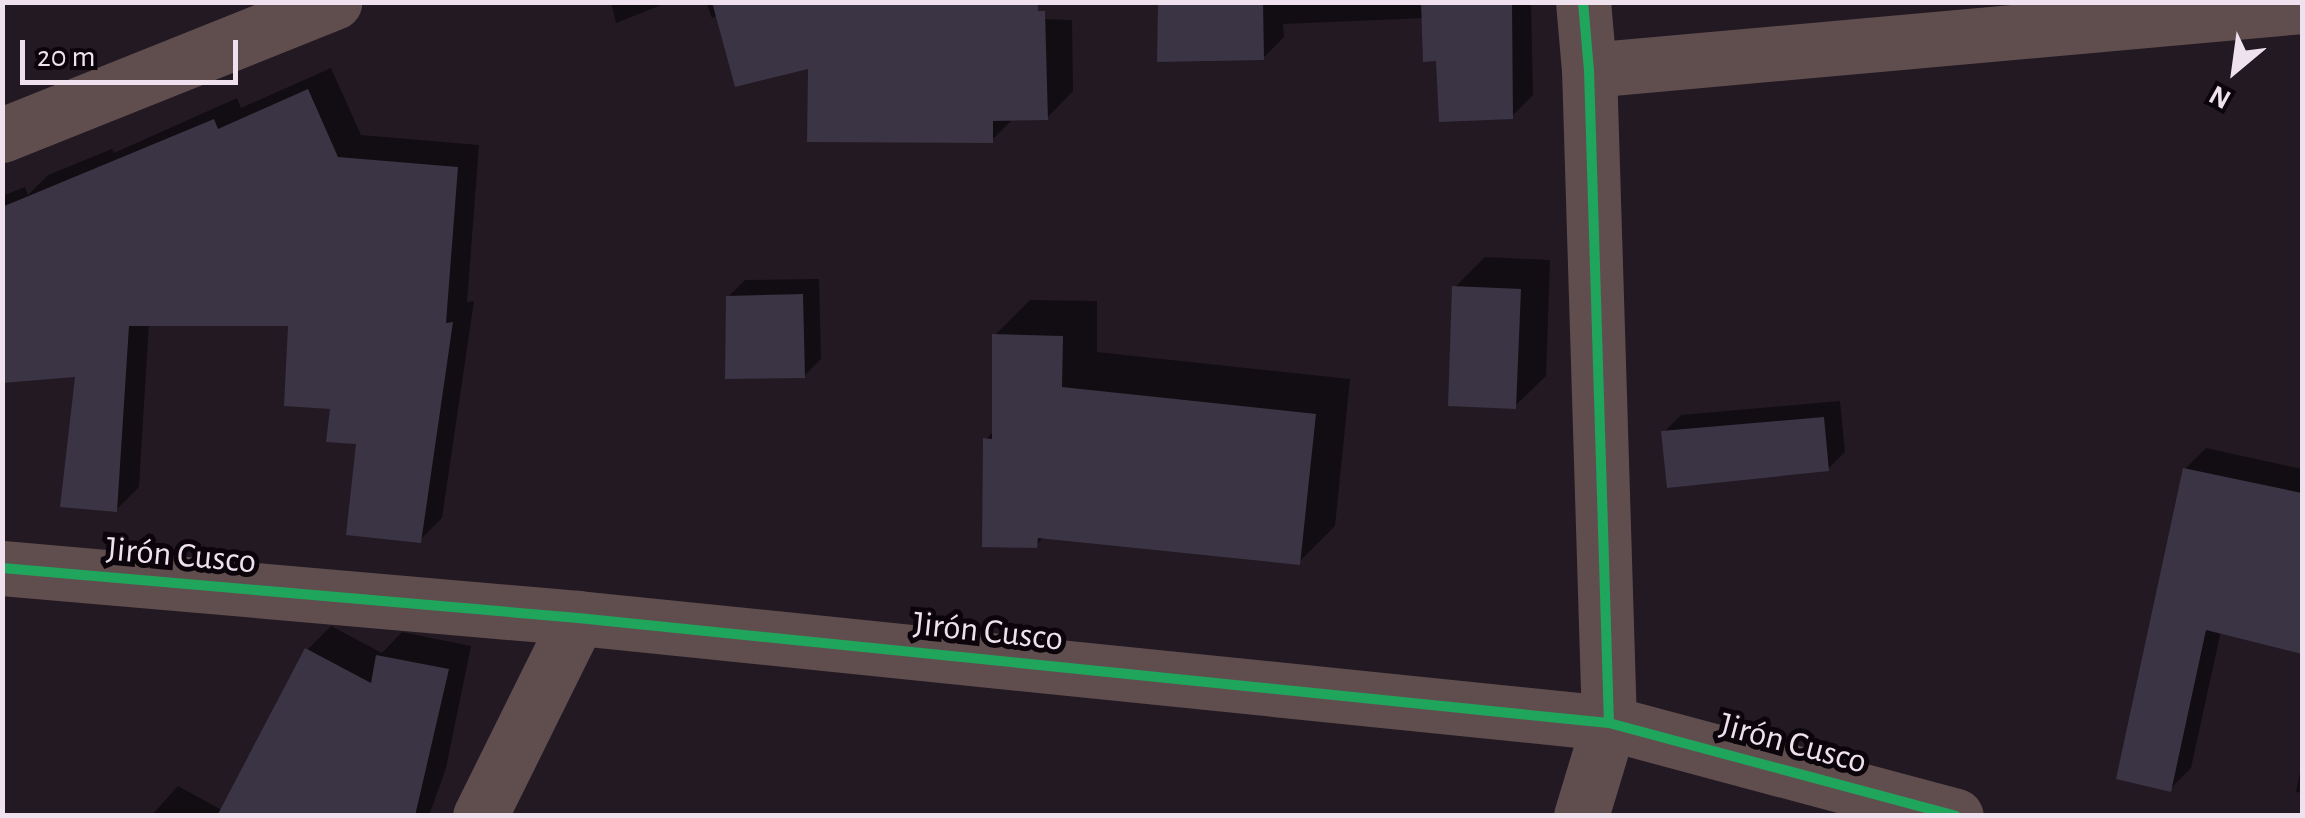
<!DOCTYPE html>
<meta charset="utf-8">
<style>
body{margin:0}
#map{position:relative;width:2305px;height:818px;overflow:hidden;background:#231923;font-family:"Alegreya Sans",sans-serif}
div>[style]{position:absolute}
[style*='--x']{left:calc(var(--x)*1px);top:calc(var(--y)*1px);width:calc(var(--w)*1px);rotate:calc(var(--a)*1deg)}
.shadow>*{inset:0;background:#0007}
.building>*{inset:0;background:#3a3445}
.minor>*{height:55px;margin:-27.5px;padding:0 27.5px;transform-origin:27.5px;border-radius:27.5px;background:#604e4e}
.cycleway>*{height:10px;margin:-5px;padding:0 5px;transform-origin:5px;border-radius:5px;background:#20a55d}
span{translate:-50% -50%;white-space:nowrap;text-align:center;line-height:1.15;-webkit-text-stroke:10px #0b050b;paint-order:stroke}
.street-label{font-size:35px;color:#efe2ee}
.frame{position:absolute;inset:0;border:5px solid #efe2ee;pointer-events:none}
.north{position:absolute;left:2185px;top:20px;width:100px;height:100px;-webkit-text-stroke:8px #0b050b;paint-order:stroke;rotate:209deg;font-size:28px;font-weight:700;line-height:40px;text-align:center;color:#efe2ee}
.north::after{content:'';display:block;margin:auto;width:35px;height:45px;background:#efe2ee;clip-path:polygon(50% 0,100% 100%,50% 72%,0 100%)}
.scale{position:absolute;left:20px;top:40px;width:218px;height:45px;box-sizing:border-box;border:5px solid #efe2ee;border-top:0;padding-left:12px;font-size:30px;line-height:35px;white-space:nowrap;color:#efe2ee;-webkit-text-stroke:8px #0b050b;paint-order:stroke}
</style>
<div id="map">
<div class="shadow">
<div style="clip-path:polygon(611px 2px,669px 2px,616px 23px)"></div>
<div style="clip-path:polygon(706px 2px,874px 2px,874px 13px,1072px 20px,1073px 91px,1047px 118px,1014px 118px,992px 140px,718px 15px,712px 18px)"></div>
<div style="clip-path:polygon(1160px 2px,1531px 2px,1533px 95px,1512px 116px,1439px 59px,1424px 18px,1283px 24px,1284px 37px,1263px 58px)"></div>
<div style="clip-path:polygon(331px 68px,361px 135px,479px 145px,467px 302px,474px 301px,442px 518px,420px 540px,333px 406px,290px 323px,149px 323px,139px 487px,116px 510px,79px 367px,2px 382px,2px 196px,25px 187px,28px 195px,48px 175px,112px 149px,114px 153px,237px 98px,241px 108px)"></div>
<div style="clip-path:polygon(1485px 257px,1550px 260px,1546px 376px,1515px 406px,1454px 288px)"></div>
<div style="clip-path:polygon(819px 279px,821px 359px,804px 376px,728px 297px,745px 280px)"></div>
<div style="clip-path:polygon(1030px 300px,1097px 301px,1097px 352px,1350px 379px,1335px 526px,1299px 562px,1045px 536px,1036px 545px,986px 439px,994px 431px,994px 336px)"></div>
<div style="clip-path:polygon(1840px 401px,1845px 452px,1828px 469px,1664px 432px,1681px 415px)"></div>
<div style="clip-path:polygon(2206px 448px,2302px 469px,2302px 652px,2221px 631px,2191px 768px,2170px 789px,2185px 469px)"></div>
<div style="clip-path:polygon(331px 626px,382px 653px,402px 632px,471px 646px,446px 768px,429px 816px,151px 816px,178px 786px,222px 810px,307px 650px)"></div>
<div style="clip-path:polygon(2302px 762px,2302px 793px,2296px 792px)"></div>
</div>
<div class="building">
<div style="clip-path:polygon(712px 2px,1038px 2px,1038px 11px,1045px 11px,1048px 120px,993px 121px,993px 143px,807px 142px,808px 69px,735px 87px)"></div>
<div style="clip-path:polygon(1158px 2px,1263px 2px,1264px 60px,1157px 62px)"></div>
<div style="clip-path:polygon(1421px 2px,1512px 2px,1513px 119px,1439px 122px,1436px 61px,1423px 62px)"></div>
<div style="clip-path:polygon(308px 89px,338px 157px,458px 167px,446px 323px,453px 322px,421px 543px,346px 535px,356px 444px,326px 442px,330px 409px,284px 406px,288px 326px,129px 326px,117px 512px,60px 507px,75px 377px,2px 383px,2px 207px,214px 119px,218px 129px)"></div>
<div style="clip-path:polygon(1452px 286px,1521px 289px,1516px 409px,1448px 406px)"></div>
<div style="clip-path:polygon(803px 294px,805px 378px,725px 379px,726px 296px)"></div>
<div style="clip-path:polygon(992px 334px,1063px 336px,1062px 387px,1316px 414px,1300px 565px,1038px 538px,1037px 548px,982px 547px,983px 438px,992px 439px)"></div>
<div style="clip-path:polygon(1824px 417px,1829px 471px,1667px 488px,1661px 431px)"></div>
<div style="clip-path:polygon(2183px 468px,2302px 493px,2302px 654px,2206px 630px,2171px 792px,2116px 779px)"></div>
<div style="clip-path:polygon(305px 648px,371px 683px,376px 655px,449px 669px,415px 816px,217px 816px)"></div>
</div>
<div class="minor">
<div style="--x:1589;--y:70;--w:716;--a:-5.13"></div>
<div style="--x:2;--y:135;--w:358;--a:-21.8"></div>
<div style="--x:2;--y:568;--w:578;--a:4.96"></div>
<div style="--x:578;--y:618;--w:1036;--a:5.82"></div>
<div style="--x:1609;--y:723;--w:359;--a:15"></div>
<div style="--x:480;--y:816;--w:221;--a:-63.7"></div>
<div style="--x:1581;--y:816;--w:97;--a:-73.2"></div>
<div style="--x:1609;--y:723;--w:653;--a:-91.75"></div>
<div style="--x:1589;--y:70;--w:68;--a:-95"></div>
</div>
<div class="cycleway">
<div style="--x:1583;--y:2;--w:68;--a:85"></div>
<div style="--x:1589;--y:70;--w:653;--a:88.25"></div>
<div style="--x:2;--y:568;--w:578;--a:4.96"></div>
<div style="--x:578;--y:618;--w:1036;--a:5.82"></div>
<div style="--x:1609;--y:723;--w:359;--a:15"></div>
</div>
<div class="street-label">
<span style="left:181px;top:556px;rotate:5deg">Jirón Cusco</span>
<span style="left:988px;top:632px;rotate:6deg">Jirón Cusco</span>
<span style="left:1793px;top:744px;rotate:15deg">Jirón Cusco</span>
</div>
<div class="frame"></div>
<div class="north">N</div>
<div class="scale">20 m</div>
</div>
